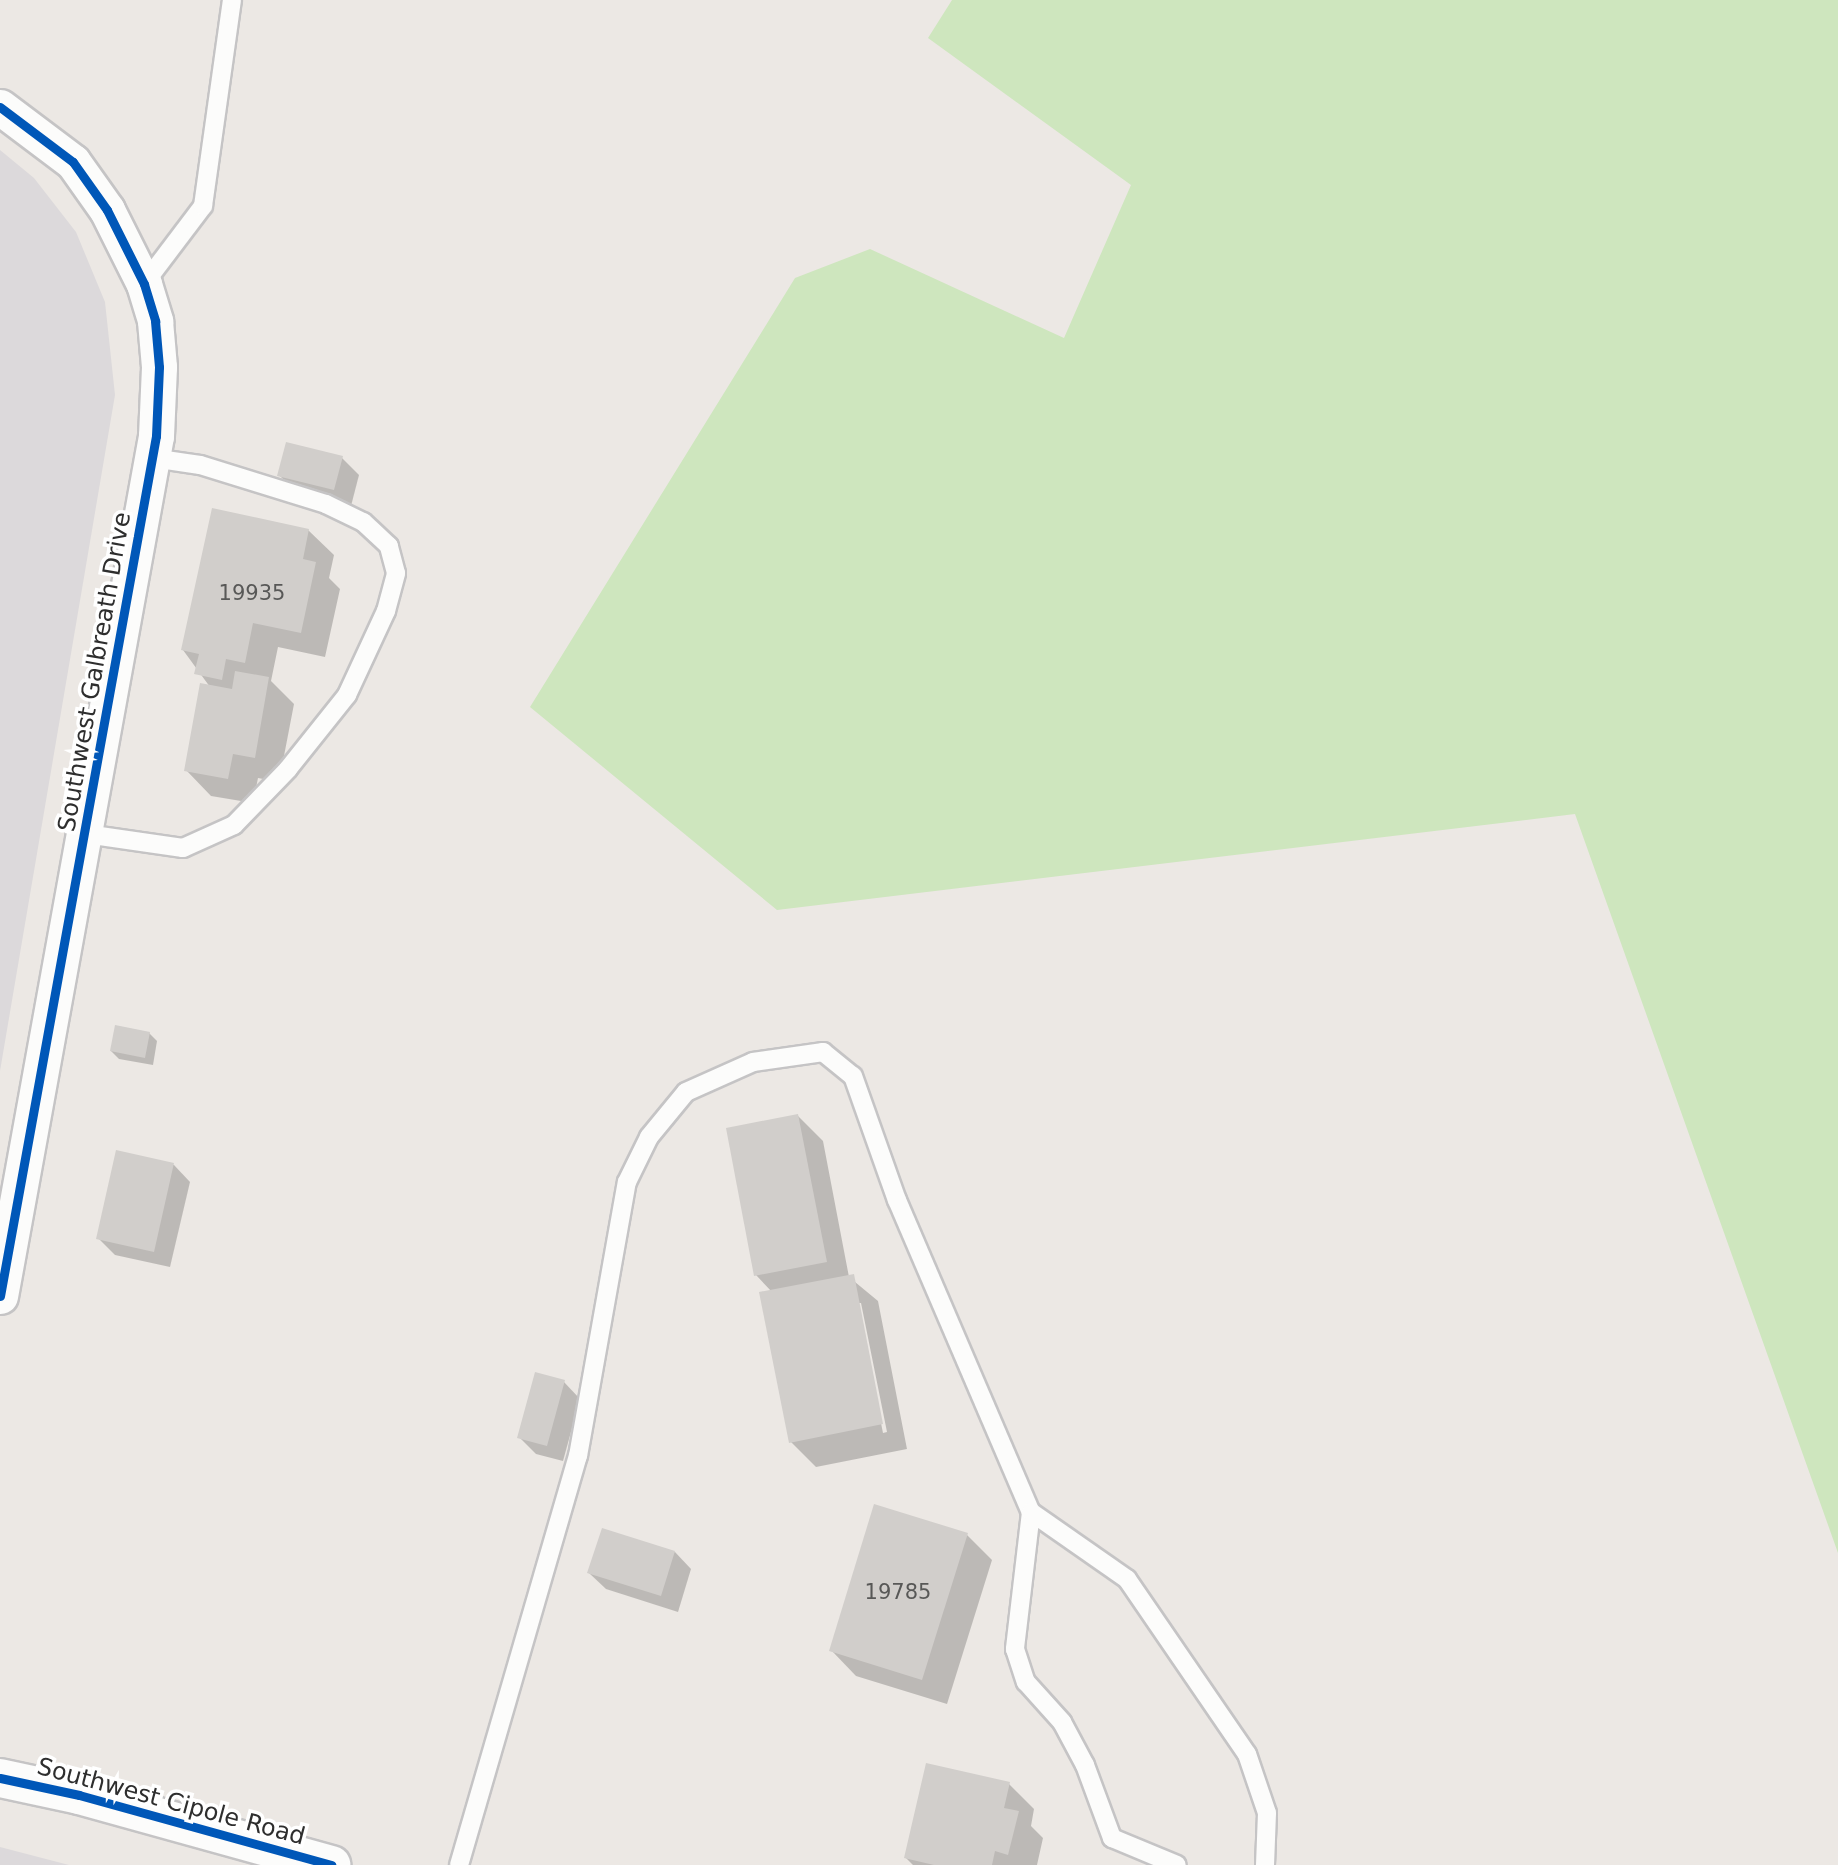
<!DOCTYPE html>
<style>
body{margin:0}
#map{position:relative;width:1838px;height:1865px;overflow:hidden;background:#ece8e4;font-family:"DejaVu Sans",sans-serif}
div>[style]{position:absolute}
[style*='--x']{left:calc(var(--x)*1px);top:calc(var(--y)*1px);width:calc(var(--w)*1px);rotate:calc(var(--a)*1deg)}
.industrial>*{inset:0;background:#dcd9db}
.green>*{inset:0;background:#cee6be}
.shadow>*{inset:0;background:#0003}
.building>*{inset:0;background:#d1cecb}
.roads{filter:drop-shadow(2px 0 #c5c4c5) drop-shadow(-2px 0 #c5c4c5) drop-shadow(0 2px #c5c4c5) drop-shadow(0 -2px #c5c4c5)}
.lane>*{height:18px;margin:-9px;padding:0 9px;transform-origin:9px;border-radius:9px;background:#fcfcfb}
.street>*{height:35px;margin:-17.5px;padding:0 17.5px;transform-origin:17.5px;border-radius:17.5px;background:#fcfcfb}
.secondary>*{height:38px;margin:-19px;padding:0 19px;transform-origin:19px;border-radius:19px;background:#fcfcfb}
.cycleway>*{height:9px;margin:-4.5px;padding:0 4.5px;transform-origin:4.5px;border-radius:4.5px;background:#0057b8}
span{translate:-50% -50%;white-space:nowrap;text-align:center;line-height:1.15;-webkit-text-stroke:7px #fff;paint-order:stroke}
.number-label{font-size:21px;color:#585857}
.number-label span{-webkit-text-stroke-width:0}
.street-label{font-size:24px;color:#2e2e2e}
</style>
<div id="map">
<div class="industrial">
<div style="clip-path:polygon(0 150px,34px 178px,76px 232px,105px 302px,115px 395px,0 1071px)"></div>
<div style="clip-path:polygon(0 1847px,69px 1865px,0 1865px)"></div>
</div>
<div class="green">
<div style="clip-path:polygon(952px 0,1838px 0,1838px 1553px,1575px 814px,777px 910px,530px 707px,795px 278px,870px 249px,1064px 338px,1131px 185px,928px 38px)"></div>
</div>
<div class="shadow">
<div style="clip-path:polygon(342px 458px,359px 475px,351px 506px,296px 492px,279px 475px)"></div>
<div style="clip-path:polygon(308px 530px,334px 555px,329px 578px,340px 589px,325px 657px,278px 647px,271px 681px,294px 704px,279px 782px,258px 778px,253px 803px,211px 796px,186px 770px,210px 687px,183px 650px)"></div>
<div style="clip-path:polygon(149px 1033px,157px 1041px,153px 1065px,119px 1059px,111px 1051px)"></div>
<div style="clip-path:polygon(evenodd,798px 1116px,823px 1141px,849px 1277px,878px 1301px,907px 1449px,816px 1467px,791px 1442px,772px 1292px,756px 1275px,798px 1116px,857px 1303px,861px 1303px,887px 1432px,883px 1433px,857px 1303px)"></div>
<div style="clip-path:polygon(117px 1152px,174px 1165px,190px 1182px,170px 1267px,115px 1255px,98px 1238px)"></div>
<div style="clip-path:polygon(564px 1382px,580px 1399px,563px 1461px,536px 1454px,519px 1437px)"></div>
<div style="clip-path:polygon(967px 1535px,992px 1560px,947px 1704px,856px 1676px,831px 1650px)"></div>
<div style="clip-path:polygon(675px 1552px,691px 1569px,678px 1612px,606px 1589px,589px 1573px)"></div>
<div style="clip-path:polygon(1009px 1784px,1034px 1809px,1031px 1826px,1043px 1838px,1037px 1865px,913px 1865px,906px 1858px)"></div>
</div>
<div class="building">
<div style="clip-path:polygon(286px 442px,343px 456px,334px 490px,277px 476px)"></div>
<div style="clip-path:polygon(212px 508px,309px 529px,303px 559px,316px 562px,301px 633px,253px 623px,245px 663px,226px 659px,222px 680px,194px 674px,199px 654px,181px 650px)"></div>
<div style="clip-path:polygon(235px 671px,269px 677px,255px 758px,233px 754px,228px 779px,184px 771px,200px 683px,232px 689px)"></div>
<div style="clip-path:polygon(115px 1025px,150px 1032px,145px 1058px,110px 1051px)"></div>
<div style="clip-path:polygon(798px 1114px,827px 1262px,754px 1276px,726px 1128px)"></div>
<div style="clip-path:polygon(116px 1150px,174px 1163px,154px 1252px,96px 1239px)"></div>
<div style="clip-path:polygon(854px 1274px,883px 1424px,789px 1443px,759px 1292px)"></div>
<div style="clip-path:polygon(535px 1372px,565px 1380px,547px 1446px,517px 1438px)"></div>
<div style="clip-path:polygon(874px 1504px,968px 1533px,922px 1680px,829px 1651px)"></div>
<div style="clip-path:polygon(602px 1528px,675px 1551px,661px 1596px,587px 1573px)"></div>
<div style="clip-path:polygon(926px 1763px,1010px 1782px,1004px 1808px,1019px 1811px,1008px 1855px,995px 1851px,992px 1865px,934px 1865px,904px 1858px)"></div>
</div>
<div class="roads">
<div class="lane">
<div style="--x:144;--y:284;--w:98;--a:-52.9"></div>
<div style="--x:203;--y:206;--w:208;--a:-82"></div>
<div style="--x:86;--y:834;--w:98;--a:8.2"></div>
<div style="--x:183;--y:848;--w:56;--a:-24.3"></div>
<div style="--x:234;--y:825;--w:78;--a:-46"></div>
<div style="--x:288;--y:769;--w:95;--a:-51.4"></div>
<div style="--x:347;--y:695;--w:93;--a:-65.1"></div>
<div style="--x:386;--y:611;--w:39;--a:-75"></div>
<div style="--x:396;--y:573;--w:28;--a:-105"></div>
<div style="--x:389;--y:546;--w:35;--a:-137"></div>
<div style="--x:363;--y:522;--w:41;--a:-154.1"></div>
<div style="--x:326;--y:504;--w:132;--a:-162.8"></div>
<div style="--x:200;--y:465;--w:49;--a:-171.7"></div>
<div style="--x:1031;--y:1512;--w:138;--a:96.7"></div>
<div style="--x:1015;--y:1649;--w:35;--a:72"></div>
<div style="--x:1026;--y:1682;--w:54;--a:48"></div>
<div style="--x:1062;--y:1722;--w:49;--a:61.9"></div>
<div style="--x:1085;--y:1765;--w:78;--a:69.7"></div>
<div style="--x:1112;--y:1838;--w:70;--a:22.6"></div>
<div style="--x:459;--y:1865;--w:426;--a:-73.8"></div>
<div style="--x:578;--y:1456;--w:278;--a:-79.9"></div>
<div style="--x:627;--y:1182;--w:50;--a:-63.9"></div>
<div style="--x:649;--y:1137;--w:58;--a:-50.6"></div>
<div style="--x:686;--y:1092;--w:73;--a:-24.1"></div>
<div style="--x:753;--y:1062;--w:71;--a:-8.1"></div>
<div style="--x:823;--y:1052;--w:38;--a:39"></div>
<div style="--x:853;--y:1076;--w:132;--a:70.5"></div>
<div style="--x:897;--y:1200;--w:340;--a:66.8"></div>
<div style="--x:1031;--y:1512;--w:117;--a:34.9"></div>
<div style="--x:1127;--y:1579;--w:212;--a:55.6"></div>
<div style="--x:1247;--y:1754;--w:62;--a:71.3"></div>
<div style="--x:1267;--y:1813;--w:52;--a:92.2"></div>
</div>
<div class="street">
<div style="--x:0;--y:107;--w:91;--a:37"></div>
<div style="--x:73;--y:162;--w:59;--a:54.7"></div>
<div style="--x:107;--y:210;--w:83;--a:63.4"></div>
<div style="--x:144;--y:284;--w:39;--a:73"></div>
<div style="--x:155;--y:321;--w:46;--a:85"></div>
<div style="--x:159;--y:367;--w:69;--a:92.5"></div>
<div style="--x:156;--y:436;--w:874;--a:100.28"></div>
</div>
<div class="secondary">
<div style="--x:0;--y:1778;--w:81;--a:12.1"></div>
<div style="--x:79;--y:1795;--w:262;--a:15.5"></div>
</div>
</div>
<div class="cycleway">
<div style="--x:0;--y:107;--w:91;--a:37"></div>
<div style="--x:73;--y:162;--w:59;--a:54.7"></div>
<div style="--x:107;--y:210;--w:83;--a:63.4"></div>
<div style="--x:144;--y:284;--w:39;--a:73"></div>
<div style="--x:155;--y:321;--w:46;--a:85"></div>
<div style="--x:159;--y:367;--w:69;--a:92.5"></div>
<div style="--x:156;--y:436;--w:874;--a:100.28"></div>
<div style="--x:0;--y:1778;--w:81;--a:12.1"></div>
<div style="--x:79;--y:1795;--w:262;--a:15.5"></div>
</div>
<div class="number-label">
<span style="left:252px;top:593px">19935</span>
<span style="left:898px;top:1592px">19785</span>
</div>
<div class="street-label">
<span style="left:95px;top:672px;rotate:-80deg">Southwest Galbreath Drive</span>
<span style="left:171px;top:1802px;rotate:15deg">Southwest Cipole Road</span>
</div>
</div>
